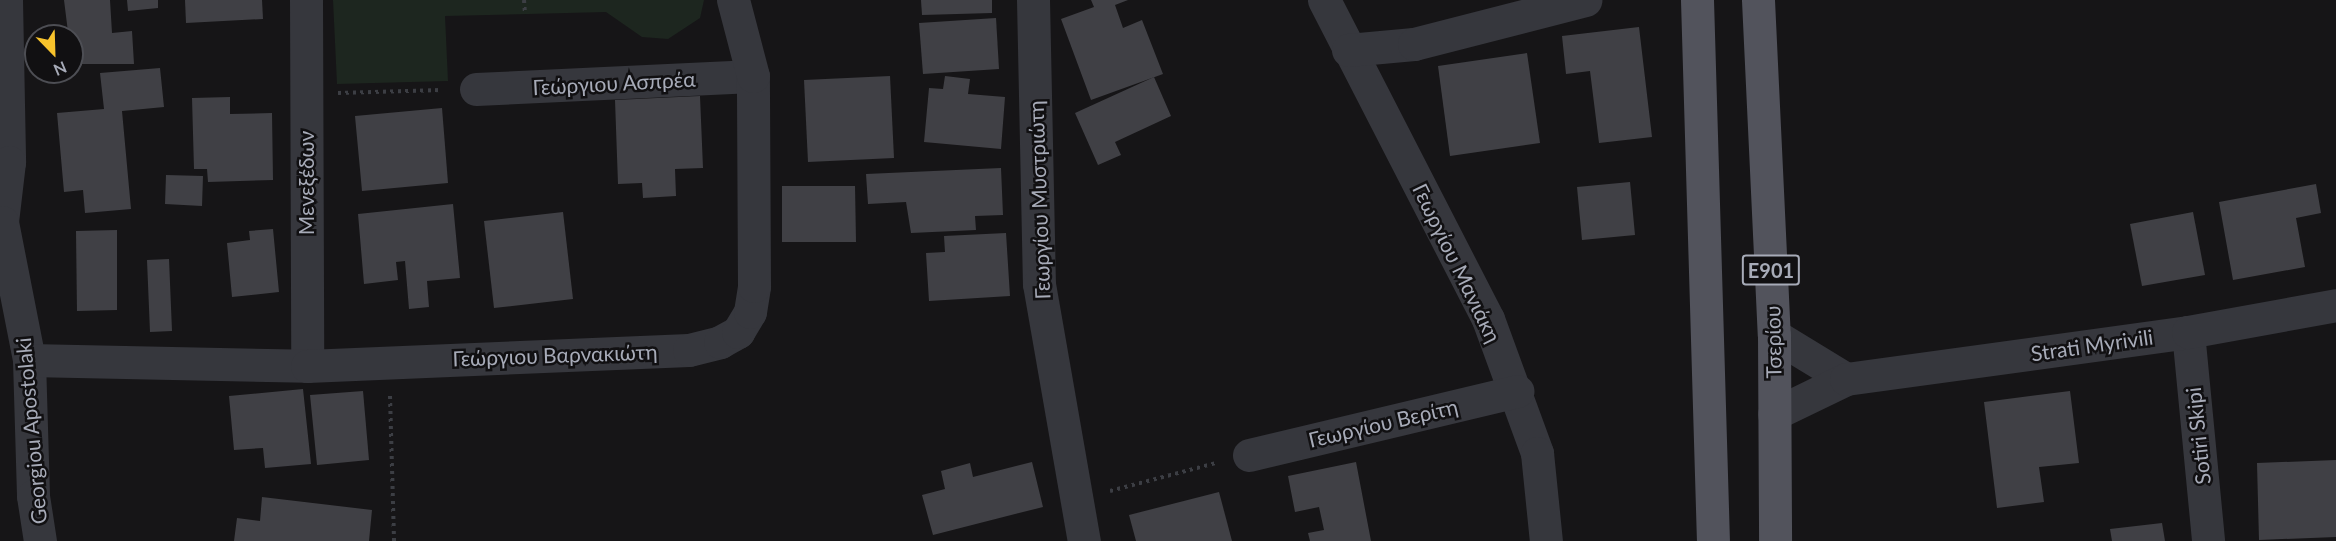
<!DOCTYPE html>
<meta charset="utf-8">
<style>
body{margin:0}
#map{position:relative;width:2336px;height:541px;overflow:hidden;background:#161517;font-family:Lato,sans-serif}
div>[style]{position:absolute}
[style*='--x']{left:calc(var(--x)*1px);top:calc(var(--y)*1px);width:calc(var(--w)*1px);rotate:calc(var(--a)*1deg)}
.green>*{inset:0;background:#1d261f}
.building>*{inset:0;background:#404045}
.path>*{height:4px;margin-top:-2px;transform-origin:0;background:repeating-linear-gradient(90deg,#3c3e44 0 3px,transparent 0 7.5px)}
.minor>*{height:33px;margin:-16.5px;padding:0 16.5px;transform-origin:16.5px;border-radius:16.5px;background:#36373d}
.major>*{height:33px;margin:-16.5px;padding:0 16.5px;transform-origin:16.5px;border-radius:16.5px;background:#52535c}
span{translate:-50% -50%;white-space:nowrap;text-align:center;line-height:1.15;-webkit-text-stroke:5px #111012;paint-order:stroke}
.shield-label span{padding:2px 4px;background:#111012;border:2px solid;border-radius:4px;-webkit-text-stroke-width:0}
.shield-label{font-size:20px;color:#a7abb8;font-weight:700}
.street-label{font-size:21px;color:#a7abb8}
.north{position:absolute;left:24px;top:24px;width:60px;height:60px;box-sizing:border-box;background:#111012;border:2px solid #4d4e54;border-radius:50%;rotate:157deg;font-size:16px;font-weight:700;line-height:24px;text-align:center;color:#a7abb8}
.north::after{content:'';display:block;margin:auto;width:21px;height:27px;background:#f8c32c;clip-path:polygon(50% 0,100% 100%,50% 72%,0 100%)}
</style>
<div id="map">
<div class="green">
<div style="clip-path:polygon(333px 0,704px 0,700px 18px,668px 39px,642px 37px,606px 12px,445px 16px,448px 81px,337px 84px)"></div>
</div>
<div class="building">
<div style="clip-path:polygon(64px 0,110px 0,112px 33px,132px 31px,134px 64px,72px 64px)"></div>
<div style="clip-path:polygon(127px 0,158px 0,158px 8px,128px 11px)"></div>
<div style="clip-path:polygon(185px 0,262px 0,263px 19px,186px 23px)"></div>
<div style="clip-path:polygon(921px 0,992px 0,992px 13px,922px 15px)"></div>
<div style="clip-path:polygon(1091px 0,1128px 0,1115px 5px,1123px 28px,1142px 20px,1163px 74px,1091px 100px,1061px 19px,1094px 7px)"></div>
<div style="clip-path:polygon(996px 18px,999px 69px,923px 74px,919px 23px)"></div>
<div style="clip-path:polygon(1639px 27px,1652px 137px,1599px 143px,1590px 71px,1566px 74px,1562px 36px)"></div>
<div style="clip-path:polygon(1527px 53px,1540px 143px,1450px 156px,1438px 66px)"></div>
<div style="clip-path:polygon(160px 68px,164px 107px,122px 111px,131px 209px,85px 213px,83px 190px,64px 192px,57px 113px,104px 109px,100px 73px)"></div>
<div style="clip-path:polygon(890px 76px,894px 158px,808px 162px,804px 80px)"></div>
<div style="clip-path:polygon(945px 76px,970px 79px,968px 94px,1005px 97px,1001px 149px,924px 142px,929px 88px,943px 89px)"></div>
<div style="clip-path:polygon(1154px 77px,1171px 116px,1115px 142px,1121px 155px,1098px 165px,1075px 113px)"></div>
<div style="clip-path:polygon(700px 96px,703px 168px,675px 169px,676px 196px,643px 198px,642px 183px,618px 184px,615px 100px)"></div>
<div style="clip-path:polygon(230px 97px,230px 114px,272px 113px,273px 180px,208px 182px,207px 169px,194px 169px,192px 98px)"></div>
<div style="clip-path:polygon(442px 108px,448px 183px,362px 191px,355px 116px)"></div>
<div style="clip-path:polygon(1001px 168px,1003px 215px,975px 216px,976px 230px,911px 233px,906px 202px,868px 204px,866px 174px)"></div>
<div style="clip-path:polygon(166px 175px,203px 176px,202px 206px,165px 204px)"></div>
<div style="clip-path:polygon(1630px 182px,1635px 235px,1582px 240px,1577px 187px)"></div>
<div style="clip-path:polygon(2316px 184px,2321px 213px,2296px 218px,2305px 267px,2233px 280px,2219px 202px)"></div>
<div style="clip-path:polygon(782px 186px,855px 186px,856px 242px,782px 242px)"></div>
<div style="clip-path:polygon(453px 204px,460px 278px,427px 281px,429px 307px,409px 309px,405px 261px,396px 262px,398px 280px,364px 284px,358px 214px)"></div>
<div style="clip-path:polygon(563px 212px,573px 299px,494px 308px,484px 221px)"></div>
<div style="clip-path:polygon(2193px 212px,2205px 275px,2142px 286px,2130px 224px)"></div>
<div style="clip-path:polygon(273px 229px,279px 292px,232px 297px,227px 243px,250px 240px,249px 231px)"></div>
<div style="clip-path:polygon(117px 230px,117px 310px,77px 311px,76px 231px)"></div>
<div style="clip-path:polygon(1006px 233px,1010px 296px,929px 301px,926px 253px,945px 252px,944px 236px)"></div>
<div style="clip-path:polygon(169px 259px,172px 331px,150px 332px,147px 260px)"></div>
<div style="clip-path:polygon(303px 389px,311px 464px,265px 468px,263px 448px,234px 450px,229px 396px)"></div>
<div style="clip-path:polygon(363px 391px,369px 460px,317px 465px,310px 395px)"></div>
<div style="clip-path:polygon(2070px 391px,2079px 463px,2039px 467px,2044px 502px,1997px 508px,1984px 402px)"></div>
<div style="clip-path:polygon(2336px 460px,2336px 537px,2259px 540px,2257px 463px)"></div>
<div style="clip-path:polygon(1032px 462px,1043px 507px,933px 535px,922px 495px,945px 489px,941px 471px,970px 463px,973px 477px)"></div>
<div style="clip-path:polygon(1356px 462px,1371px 541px,1310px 541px,1308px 533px,1324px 530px,1319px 507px,1295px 512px,1288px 476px)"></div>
<div style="clip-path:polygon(1219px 492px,1232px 541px,1136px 541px,1129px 515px)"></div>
<div style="clip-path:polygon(262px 497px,372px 510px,369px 541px,234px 541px,237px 518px,260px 521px)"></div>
<div style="clip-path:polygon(2162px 523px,2165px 541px,2112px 541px,2110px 529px)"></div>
</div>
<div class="path">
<div style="--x:524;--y:0;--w:14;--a:86"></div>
<div style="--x:338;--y:93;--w:104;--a:-1.7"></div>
<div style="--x:390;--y:396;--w:145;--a:88.4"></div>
<div style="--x:1110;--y:491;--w:110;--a:-14.8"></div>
</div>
<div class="minor">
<div style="--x:6;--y:0;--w:162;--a:88.9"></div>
<div style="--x:9;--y:162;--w:60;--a:96.7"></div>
<div style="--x:2;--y:222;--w:141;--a:78.9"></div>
<div style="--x:29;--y:360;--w:136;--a:88.3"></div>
<div style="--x:33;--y:496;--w:46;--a:81.2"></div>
<div style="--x:306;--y:0;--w:366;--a:89.8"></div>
<div style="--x:1033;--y:0;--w:284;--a:88.8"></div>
<div style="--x:1039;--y:284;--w:261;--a:80.1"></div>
<div style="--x:1324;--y:0;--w:359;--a:62.8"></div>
<div style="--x:1488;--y:319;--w:143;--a:69.9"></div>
<div style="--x:1537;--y:453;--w:88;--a:84.2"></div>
<div style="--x:1348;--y:50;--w:66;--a:-5.2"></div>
<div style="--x:1414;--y:44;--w:177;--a:-14.4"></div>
<div style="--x:476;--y:89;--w:277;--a:-2.7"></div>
<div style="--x:2188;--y:332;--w:210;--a:84.5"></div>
<div style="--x:1774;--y:335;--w:84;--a:31.4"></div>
<div style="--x:29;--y:360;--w:278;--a:1.2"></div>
<div style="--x:307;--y:366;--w:382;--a:-2.4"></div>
<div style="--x:689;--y:350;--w:32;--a:-14"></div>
<div style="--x:720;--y:342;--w:21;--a:-29"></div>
<div style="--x:738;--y:332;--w:23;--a:-59"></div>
<div style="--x:750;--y:312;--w:26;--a:-81"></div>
<div style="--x:754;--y:286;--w:210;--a:-90.3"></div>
<div style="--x:753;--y:76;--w:79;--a:-104.7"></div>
<div style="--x:1774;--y:414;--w:80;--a:-25.9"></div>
<div style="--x:1846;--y:379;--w:345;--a:-7.8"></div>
<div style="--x:2188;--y:332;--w:150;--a:-10.3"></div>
<div style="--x:1249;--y:455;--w:276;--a:-13.4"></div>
</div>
<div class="major">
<div style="--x:1697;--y:0;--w:541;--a:88.31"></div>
<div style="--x:1758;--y:0;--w:335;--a:87.3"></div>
<div style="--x:1774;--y:335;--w:206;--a:89.7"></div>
</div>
<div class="shield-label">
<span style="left:1771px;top:270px">E901</span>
</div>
<div class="street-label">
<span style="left:614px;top:83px;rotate:-3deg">Γεώργιου Ασπρέα</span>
<span style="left:306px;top:183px;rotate:-90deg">Μενεξέδων</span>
<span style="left:1039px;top:200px;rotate:-92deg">Γεωργίου Μυστριώτη</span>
<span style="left:1457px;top:263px;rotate:64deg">Γεωργίου Μανιάκη</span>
<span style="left:1773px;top:342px;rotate:-91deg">Τσερίου</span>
<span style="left:2092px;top:345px;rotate:-8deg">Strati Myrivili</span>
<span style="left:555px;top:355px;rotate:-2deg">Γεώργιου Βαρνακιώτη</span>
<span style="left:1383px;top:423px;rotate:-13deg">Γεωργίου Βερίτη</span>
<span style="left:31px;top:431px;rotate:-95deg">Georgiou Apostolaki</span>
<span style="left:2198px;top:436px;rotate:-96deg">Sotiri Skipi</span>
</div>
<div class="north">N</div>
</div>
